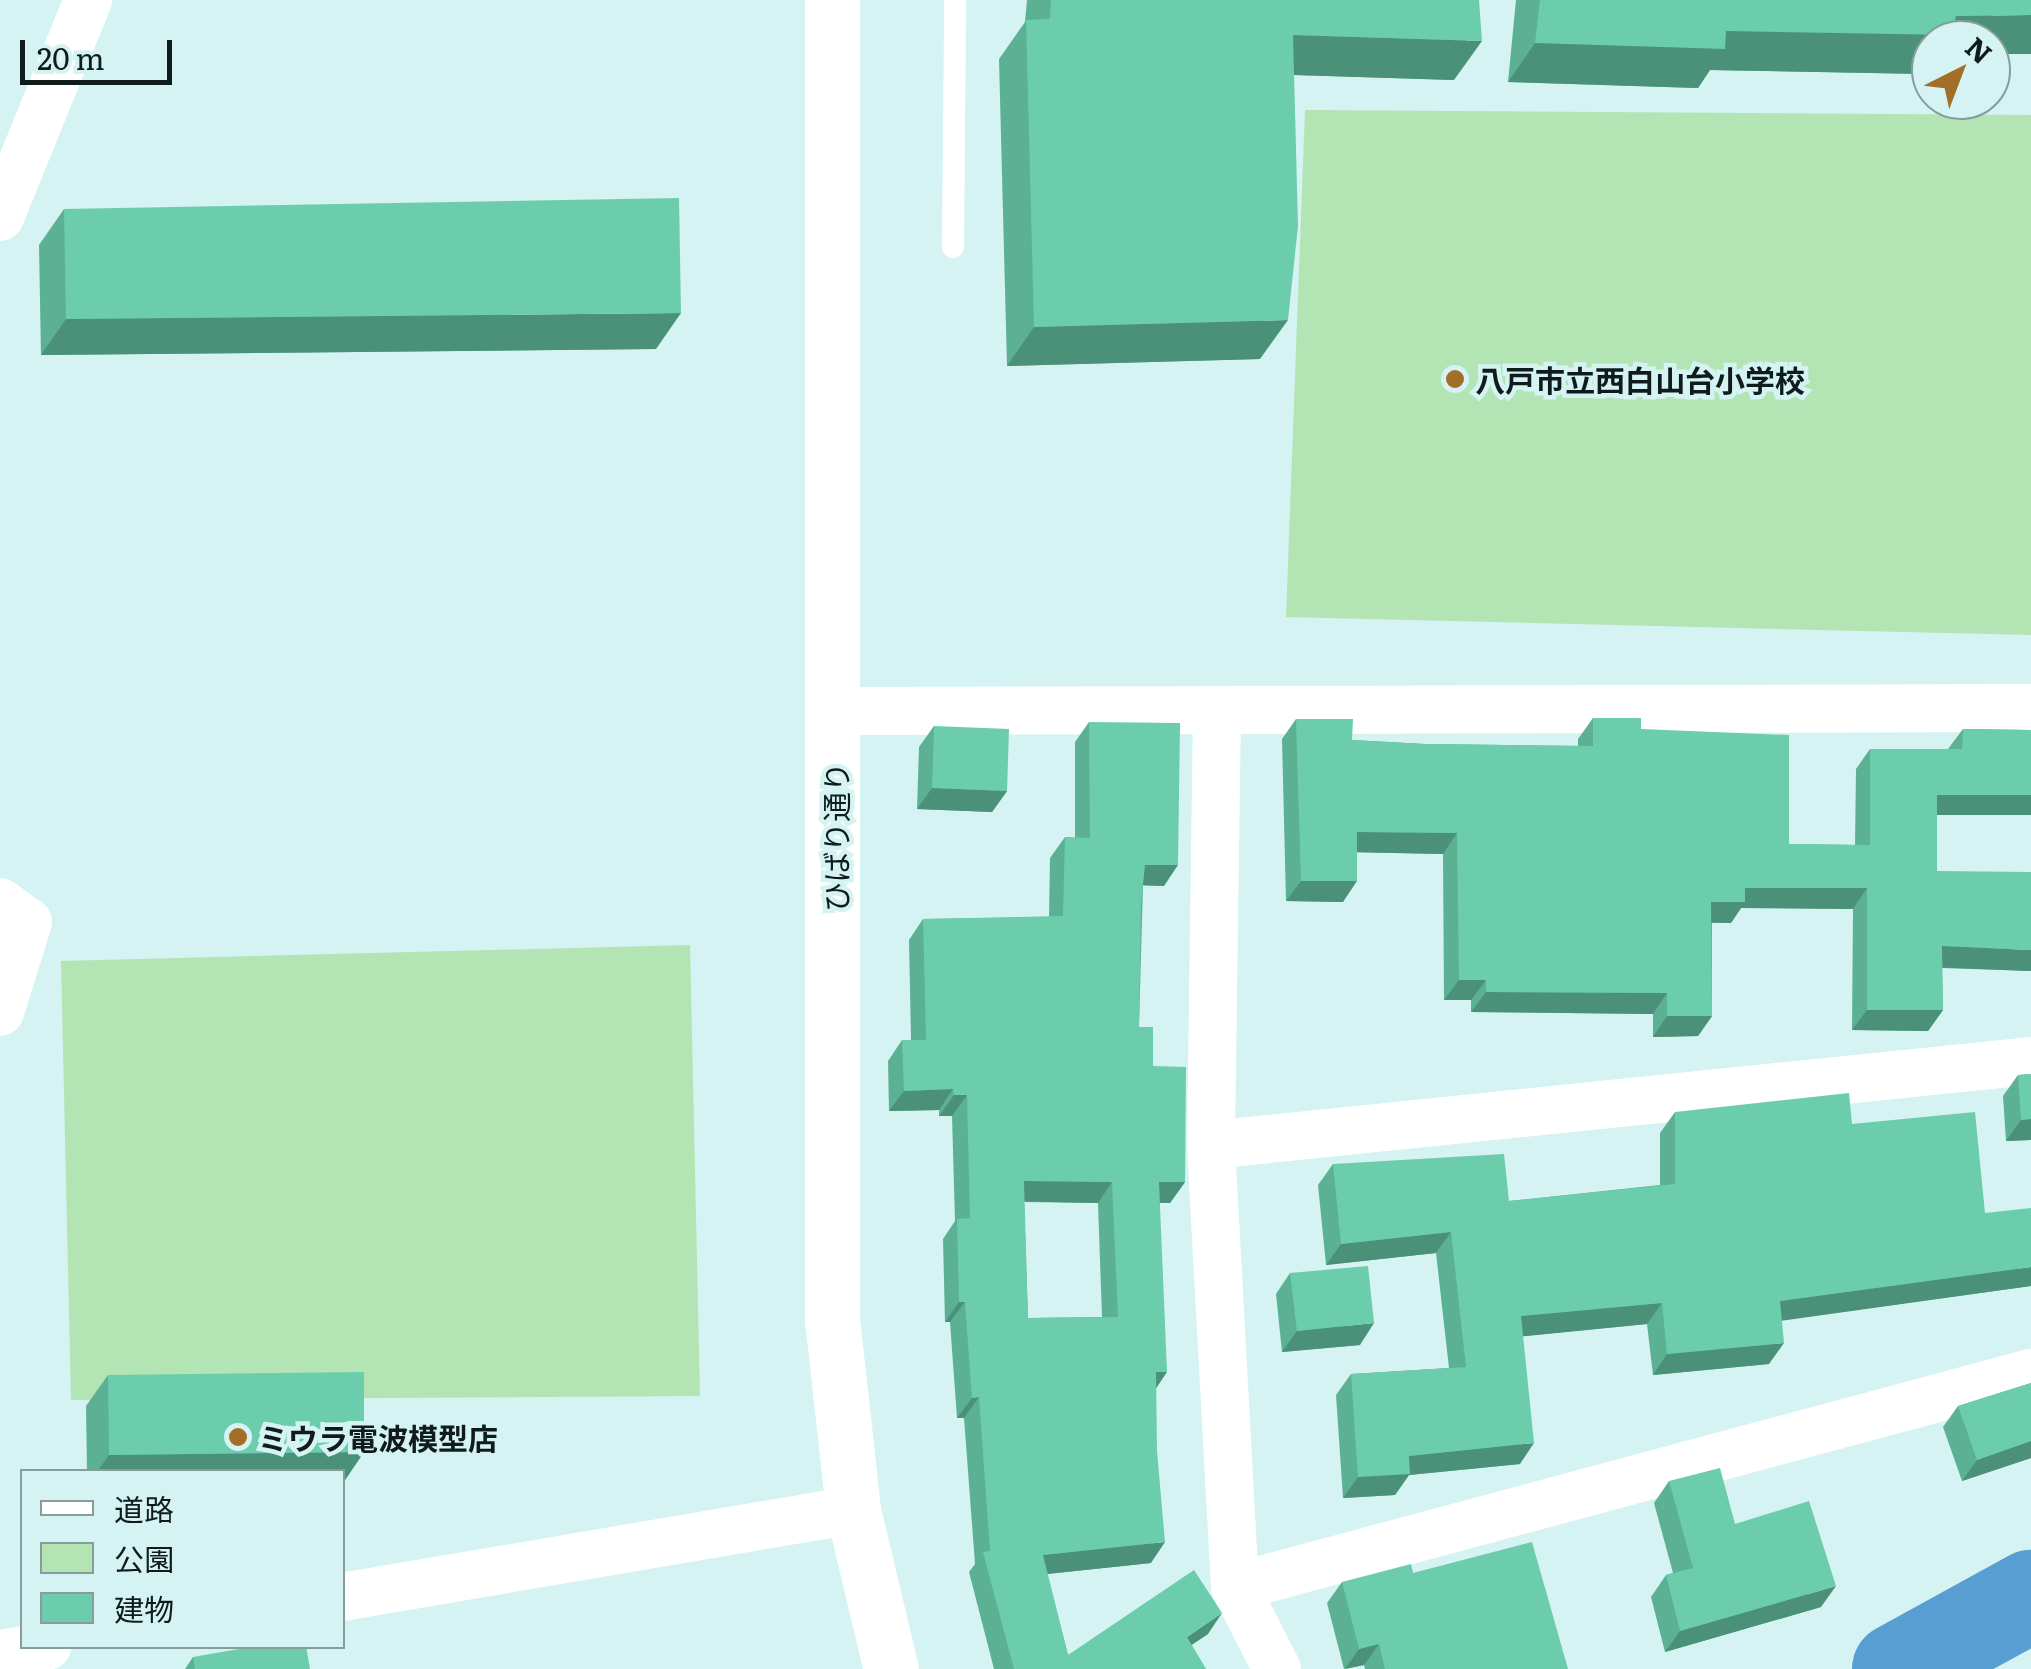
<!DOCTYPE html>
<meta charset="utf-8">
<style>
body{margin:0}
#map{position:relative;width:2031px;height:1669px;overflow:hidden;background:#d4f3f2;font-family:Literata,"Noto Sans JP",serif}
div>[style]{position:absolute}
[style*='--x']{left:calc(var(--x)*1px);top:calc(var(--y)*1px);width:calc(var(--w)*1px);rotate:calc(var(--a)*1deg)}
.green>*{inset:0;background:#b3e4b3}
.river>*{height:92px;margin:-46px;padding:0 46px;transform-origin:46px;border-radius:46px;background:#599ed3}
.service>*{height:22px;margin:-11px;padding:0 11px;transform-origin:11px;border-radius:11px;background:#fff}
.minor>*{height:48px;margin:-24px;padding:0 24px;transform-origin:24px;border-radius:24px;background:#fff}
.tertiary>*{height:55px;margin:-27.5px;padding:0 27.5px;transform-origin:27.5px;border-radius:27.5px;background:#fff}
.wall>*{inset:0;background:#5cb094}
.shaded-wall>*{inset:0;background:#4b9078}
.building>*{inset:0;background:#6bcdac}
.dots>*{width:28px;height:28px;translate:-50% -50%;box-sizing:border-box;border:5px solid #d4f3f2;border-radius:50%}
span{translate:-50% -50%;white-space:nowrap;text-align:center;line-height:1.15;-webkit-text-stroke:9px #d4f3f2;paint-order:stroke}
.poi-label{font-size:30px;color:#101c1c;font-weight:700}
.left{translate:0 -50%;text-align:left}
.street-label{font-size:30px;color:#101c1c}
.legend{position:absolute;left:20px;top:1469px;width:325px;height:180px;box-sizing:border-box;background:#d4f3f2;border:2px solid #869d9c;margin:0;padding:12px 18px;list-style:none;font-size:30px;color:#101c1c}
.legend li{display:flex;align-items:center;gap:20px;height:50px}
.legend b{width:50px;border:2px solid #869d9c}
.north{position:absolute;left:1911px;top:20px;width:100px;height:100px;box-sizing:border-box;background:#d4f3f2;border:2px solid #869d9c;border-radius:50%;rotate:42deg;font-size:28px;font-weight:700;line-height:40px;text-align:center;color:#101c1c}
.north::after{content:'';display:block;margin:auto;width:35px;height:45px;background:#a36e27;clip-path:polygon(50% 0,100% 100%,50% 72%,0 100%)}
.scale{position:absolute;left:20px;top:40px;width:152px;height:45px;box-sizing:border-box;border:5px solid #101c1c;border-top:0;padding-left:12px;font-size:30px;line-height:35px;white-space:nowrap;color:#101c1c;-webkit-text-stroke:8px #d4f3f2;paint-order:stroke}
</style>
<div id="map">
<div class="green">
<div style="clip-path:polygon(1305px 110px,2031px 115px,2031px 635px,1286px 617px)"></div>
<div style="clip-path:polygon(690px 945px,700px 1396px,71px 1400px,61px 961px)"></div>
</div>
<div class="river">
<div style="--x:1898;--y:1669;--w:152;--a:-28.8"></div>
</div>
<div class="service">
<div style="--x:953;--y:247;--w:247;--a:-89.5"></div>
</div>
<div class="minor">
<div style="--x:0;--y:217;--w:234;--a:-67.9"></div>
<div style="--x:835;--y:711;--w:1196;--a:-0.14"></div>
<div style="--x:1217;--y:711;--w:434;--a:90.8"></div>
<div style="--x:1211;--y:1145;--w:443;--a:86.9"></div>
<div style="--x:1235;--y:1587;--w:92;--a:62.9"></div>
<div style="--x:0;--y:902;--w:34;--a:36"></div>
<div style="--x:28;--y:922;--w:94;--a:107.3"></div>
<div style="--x:1211;--y:1145;--w:824;--a:-5.85"></div>
<div style="--x:1235;--y:1587;--w:824;--a:-15.05"></div>
<div style="--x:342;--y:1597;--w:518;--a:-9.66"></div>
<div style="--x:0;--y:1654;--w:48;--a:-9.7"></div>
</div>
<div class="tertiary">
<div style="--x:832;--y:0;--w:1319;--a:90"></div>
<div style="--x:832;--y:1319;--w:192;--a:83.7"></div>
<div style="--x:853;--y:1510;--w:163;--a:76.6"></div>
</div>
<div class="wall">
<div style="clip-path:polygon(1027px 0,1479px 0,1454px 80px,1294px 75px,1260px 359px,1007px 366px,999px 59px,1025px 22px)"></div>
<div style="clip-path:polygon(1516px 0,2031px 0,1931px 40px,1925px 74px,1710px 70px,1698px 88px,1508px 82px)"></div>
<div style="clip-path:polygon(64px 209px,656px 349px,41px 355px,39px 245px)"></div>
<div style="clip-path:polygon(1593px 718px,1641px 729px,1789px 844px,1855px 845px,1856px 769px,1870px 749px,1948px 749px,1963px 729px,2031px 730px,2031px 815px,1937px 815px,1937px 871px,2031px 971px,1942px 968px,1943px 1010px,1928px 1031px,1852px 1030px,1853px 909px,1741px 908px,1731px 923px,1712px 923px,1712px 1016px,1698px 1036px,1653px 1037px,1653px 1014px,1471px 1012px,1471px 1000px,1444px 1000px,1443px 854px,1357px 852px,1343px 902px,1286px 901px,1282px 739px,1296px 719px,1352px 740px,1425px 744px,1578px 746px,1578px 739px)"></div>
<div style="clip-path:polygon(evenodd,1089px 722px,1164px 886px,1143px 885px,1139px 1027px,1153px 1066px,1185px 1182px,1170px 1203px,1160px 1203px,1151px 1563px,1047px 1574px,1068px 1655px,1208px 1634px,1191px 1645px,1206px 1669px,994px 1669px,969px 1572px,975px 1564px,964px 1418px,957px 1418px,950px 1322px,945px 1322px,943px 1239px,955px 1221px,952px 1116px,939px 1116px,939px 1110px,889px 1111px,888px 1061px,902px 1040px,911px 1040px,909px 940px,923px 919px,1049px 917px,1050px 858px,1065px 837px,1075px 838px,1075px 742px,1089px 722px,1024px 1202px,1098px 1203px,1102px 1317px,1028px 1318px,1024px 1202px)"></div>
<div style="clip-path:polygon(934px 726px,1007px 791px,992px 812px,917px 809px,919px 747px)"></div>
<div style="clip-path:polygon(2031px 1074px,2031px 1140px,2006px 1141px,2003px 1096px,2018px 1075px)"></div>
<div style="clip-path:polygon(1675px 1112px,1852px 1124px,1985px 1213px,2031px 1286px,1782px 1320px,1769px 1364px,1653px 1375px,1647px 1324px,1523px 1336px,1520px 1464px,1409px 1475px,1395px 1495px,1343px 1498px,1336px 1395px,1351px 1374px,1449px 1368px,1436px 1253px,1326px 1265px,1318px 1185px,1333px 1164px,1509px 1201px,1660px 1185px,1660px 1133px)"></div>
<div style="clip-path:polygon(1290px 1273px,1360px 1345px,1282px 1352px,1276px 1294px)"></div>
<div style="clip-path:polygon(108px 1375px,364px 1452px,343px 1483px,342px 1472px,87px 1472px,86px 1406px)"></div>
<div style="clip-path:polygon(2031px 1383px,2031px 1458px,1962px 1481px,1943px 1427px,1958px 1406px)"></div>
<div style="clip-path:polygon(1669px 1481px,1735px 1524px,1821px 1607px,1665px 1652px,1651px 1597px,1666px 1575px,1673px 1573px,1654px 1503px)"></div>
<div style="clip-path:polygon(1413px 1573px,1568px 1669px,1365px 1669px,1364px 1665px,1344px 1669px,1327px 1603px,1342px 1582px)"></div>
<div style="clip-path:polygon(193px 1657px,310px 1669px,185px 1669px)"></div>
</div>
<div class="shaded-wall">
<div style="clip-path:polygon(2031px 15px,2031px 54px,1991px 54px,1991px 40px,1931px 40px,1931px 65px,1925px 74px,1710px 70px,1698px 88px,1508px 82px,1535px 43px,1956px 16px)"></div>
<div style="clip-path:polygon(1293px 35px,1482px 41px,1454px 80px,1266px 74px)"></div>
<div style="clip-path:polygon(681px 313px,656px 349px,41px 355px,66px 319px)"></div>
<div style="clip-path:polygon(1288px 320px,1260px 359px,1007px 366px,1034px 327px)"></div>
<div style="clip-path:polygon(932px 788px,1007px 791px,992px 812px,917px 809px)"></div>
<div style="clip-path:polygon(1937px 795px,2031px 795px,2031px 815px,1923px 815px)"></div>
<div style="clip-path:polygon(1357px 832px,1457px 833px,1443px 854px,1343px 852px)"></div>
<div style="clip-path:polygon(1145px 865px,1178px 865px,1164px 886px,1130px 885px)"></div>
<div style="clip-path:polygon(1301px 881px,1357px 881px,1343px 902px,1286px 901px)"></div>
<div style="clip-path:polygon(1745px 888px,1867px 888px,1853px 909px,1741px 908px,1731px 923px,1697px 922px,1711px 902px)"></div>
<div style="clip-path:polygon(1942px 946px,2031px 950px,2031px 971px,1928px 967px)"></div>
<div style="clip-path:polygon(1459px 980px,1486px 980px,1471px 1000px,1444px 1000px)"></div>
<div style="clip-path:polygon(1486px 992px,1667px 993px,1653px 1014px,1471px 1012px)"></div>
<div style="clip-path:polygon(1867px 1010px,1943px 1010px,1928px 1031px,1852px 1030px)"></div>
<div style="clip-path:polygon(1667px 1016px,1712px 1016px,1698px 1036px,1653px 1037px)"></div>
<div style="clip-path:polygon(953px 1089px,939px 1110px,889px 1111px,904px 1091px)"></div>
<div style="clip-path:polygon(954px 1095px,967px 1095px,952px 1116px,939px 1116px)"></div>
<div style="clip-path:polygon(2031px 1119px,2031px 1140px,2006px 1141px,2021px 1120px)"></div>
<div style="clip-path:polygon(1024px 1181px,1112px 1182px,1098px 1203px,1009px 1201px)"></div>
<div style="clip-path:polygon(1159px 1182px,1185px 1182px,1170px 1203px,1145px 1202px)"></div>
<div style="clip-path:polygon(1451px 1232px,1436px 1253px,1326px 1265px,1341px 1244px)"></div>
<div style="clip-path:polygon(2031px 1267px,2031px 1286px,1765px 1323px,1780px 1301px)"></div>
<div style="clip-path:polygon(959px 1302px,965px 1302px,950px 1322px,945px 1322px)"></div>
<div style="clip-path:polygon(1662px 1303px,1647px 1324px,1506px 1338px,1521px 1316px)"></div>
<div style="clip-path:polygon(1374px 1323px,1360px 1345px,1282px 1352px,1297px 1331px)"></div>
<div style="clip-path:polygon(1784px 1343px,1769px 1364px,1653px 1375px,1667px 1354px)"></div>
<div style="clip-path:polygon(1156px 1372px,1167px 1372px,1153px 1393px)"></div>
<div style="clip-path:polygon(979px 1397px,964px 1418px,957px 1418px,972px 1398px)"></div>
<div style="clip-path:polygon(2031px 1441px,2031px 1458px,1962px 1481px,1977px 1460px)"></div>
<div style="clip-path:polygon(1534px 1443px,1520px 1464px,1409px 1475px,1395px 1495px,1343px 1498px,1358px 1477px,1409px 1456px)"></div>
<div style="clip-path:polygon(364px 1452px,343px 1483px,342px 1472px,97px 1472px,109px 1455px)"></div>
<div style="clip-path:polygon(1165px 1542px,1151px 1563px,1028px 1576px,1043px 1555px)"></div>
<div style="clip-path:polygon(1836px 1586px,1821px 1607px,1665px 1652px,1680px 1631px)"></div>
<div style="clip-path:polygon(1222px 1613px,1208px 1634px,1172px 1658px,1187px 1637px)"></div>
<div style="clip-path:polygon(1379px 1644px,1364px 1665px,1345px 1669px,1359px 1649px)"></div>
</div>
<div class="building">
<div style="clip-path:polygon(1051px 0,1479px 0,1482px 41px,1293px 35px,1298px 226px,1288px 320px,1034px 327px,1026px 20px,1050px 19px)"></div>
<div style="clip-path:polygon(1540px 0,2031px 0,2031px 15px,1956px 16px,1952px 35px,1726px 31px,1725px 49px,1535px 43px)"></div>
<div style="clip-path:polygon(679px 198px,681px 313px,66px 319px,64px 209px)"></div>
<div style="clip-path:polygon(1593px 718px,1641px 718px,1641px 729px,1789px 735px,1789px 844px,1870px 845px,1870px 749px,1962px 749px,1963px 729px,2031px 730px,2031px 795px,1937px 795px,1937px 871px,2031px 872px,2031px 950px,1942px 946px,1943px 1010px,1867px 1010px,1867px 888px,1745px 888px,1745px 902px,1711px 902px,1712px 1016px,1667px 1016px,1667px 993px,1486px 992px,1486px 980px,1459px 980px,1457px 833px,1357px 832px,1357px 881px,1301px 881px,1296px 719px,1353px 719px,1352px 740px,1425px 744px,1593px 746px)"></div>
<div style="clip-path:polygon(evenodd,1089px 722px,1180px 723px,1178px 865px,1145px 865px,1141px 904px,1139px 1027px,1153px 1027px,1153px 1066px,1186px 1067px,1185px 1182px,1159px 1182px,1167px 1372px,1156px 1372px,1157px 1451px,1165px 1542px,1043px 1555px,1068px 1655px,1194px 1570px,1222px 1613px,1187px 1637px,1206px 1669px,1014px 1669px,983px 1552px,990px 1551px,979px 1397px,972px 1398px,965px 1302px,959px 1302px,957px 1219px,970px 1218px,967px 1095px,954px 1095px,953px 1089px,904px 1091px,902px 1040px,926px 1040px,923px 919px,1063px 916px,1065px 837px,1090px 838px,1089px 722px,1024px 1181px,1112px 1182px,1118px 1317px,1028px 1318px,1024px 1181px)"></div>
<div style="clip-path:polygon(934px 726px,1009px 729px,1007px 791px,932px 788px)"></div>
<div style="clip-path:polygon(2031px 1074px,2031px 1119px,2021px 1120px,2018px 1075px)"></div>
<div style="clip-path:polygon(1849px 1093px,1852px 1124px,1975px 1112px,1985px 1213px,2031px 1208px,2031px 1267px,1780px 1301px,1784px 1343px,1667px 1354px,1662px 1303px,1521px 1316px,1534px 1443px,1409px 1456px,1410px 1474px,1358px 1477px,1351px 1374px,1466px 1367px,1451px 1232px,1341px 1244px,1333px 1164px,1504px 1154px,1509px 1201px,1675px 1184px,1675px 1112px)"></div>
<div style="clip-path:polygon(1368px 1266px,1374px 1323px,1297px 1331px,1290px 1273px)"></div>
<div style="clip-path:polygon(364px 1372px,364px 1452px,109px 1455px,108px 1375px)"></div>
<div style="clip-path:polygon(2031px 1383px,2031px 1441px,1977px 1460px,1958px 1406px)"></div>
<div style="clip-path:polygon(1720px 1468px,1735px 1524px,1809px 1501px,1836px 1586px,1680px 1631px,1666px 1575px,1693px 1568px,1669px 1481px)"></div>
<div style="clip-path:polygon(1532px 1542px,1568px 1669px,1385px 1669px,1379px 1644px,1359px 1649px,1342px 1582px,1411px 1564px,1413px 1573px)"></div>
<div style="clip-path:polygon(256px 1646px,306px 1646px,310px 1669px,195px 1669px,193px 1657px)"></div>
</div>
<div class="dots">
<div style="left:1455px;top:379px;background:#a36e27"></div>
<div style="left:238px;top:1437px;background:#a36e27"></div>
</div>
<div class="poi-label">
<span class="left" style="left:1475px;top:379px">八戸市立西白山台小学校</span>
<span class="left" style="left:258px;top:1437px">ミウラ電波模型店</span>
</div>
<div class="street-label">
<span style="left:835px;top:837px;rotate:-90deg">ひばり通り</span>
</div>
<ul class="legend">
<li><b style="height:12px;background:#fff"></b>道路</li>
<li><b style="height:28px;background:#b3e4b3"></b>公園</li>
<li><b style="height:28px;background:#6bcdac"></b>建物</li>
</ul>
<div class="north">N</div>
<div class="scale">20 m</div>
</div>
